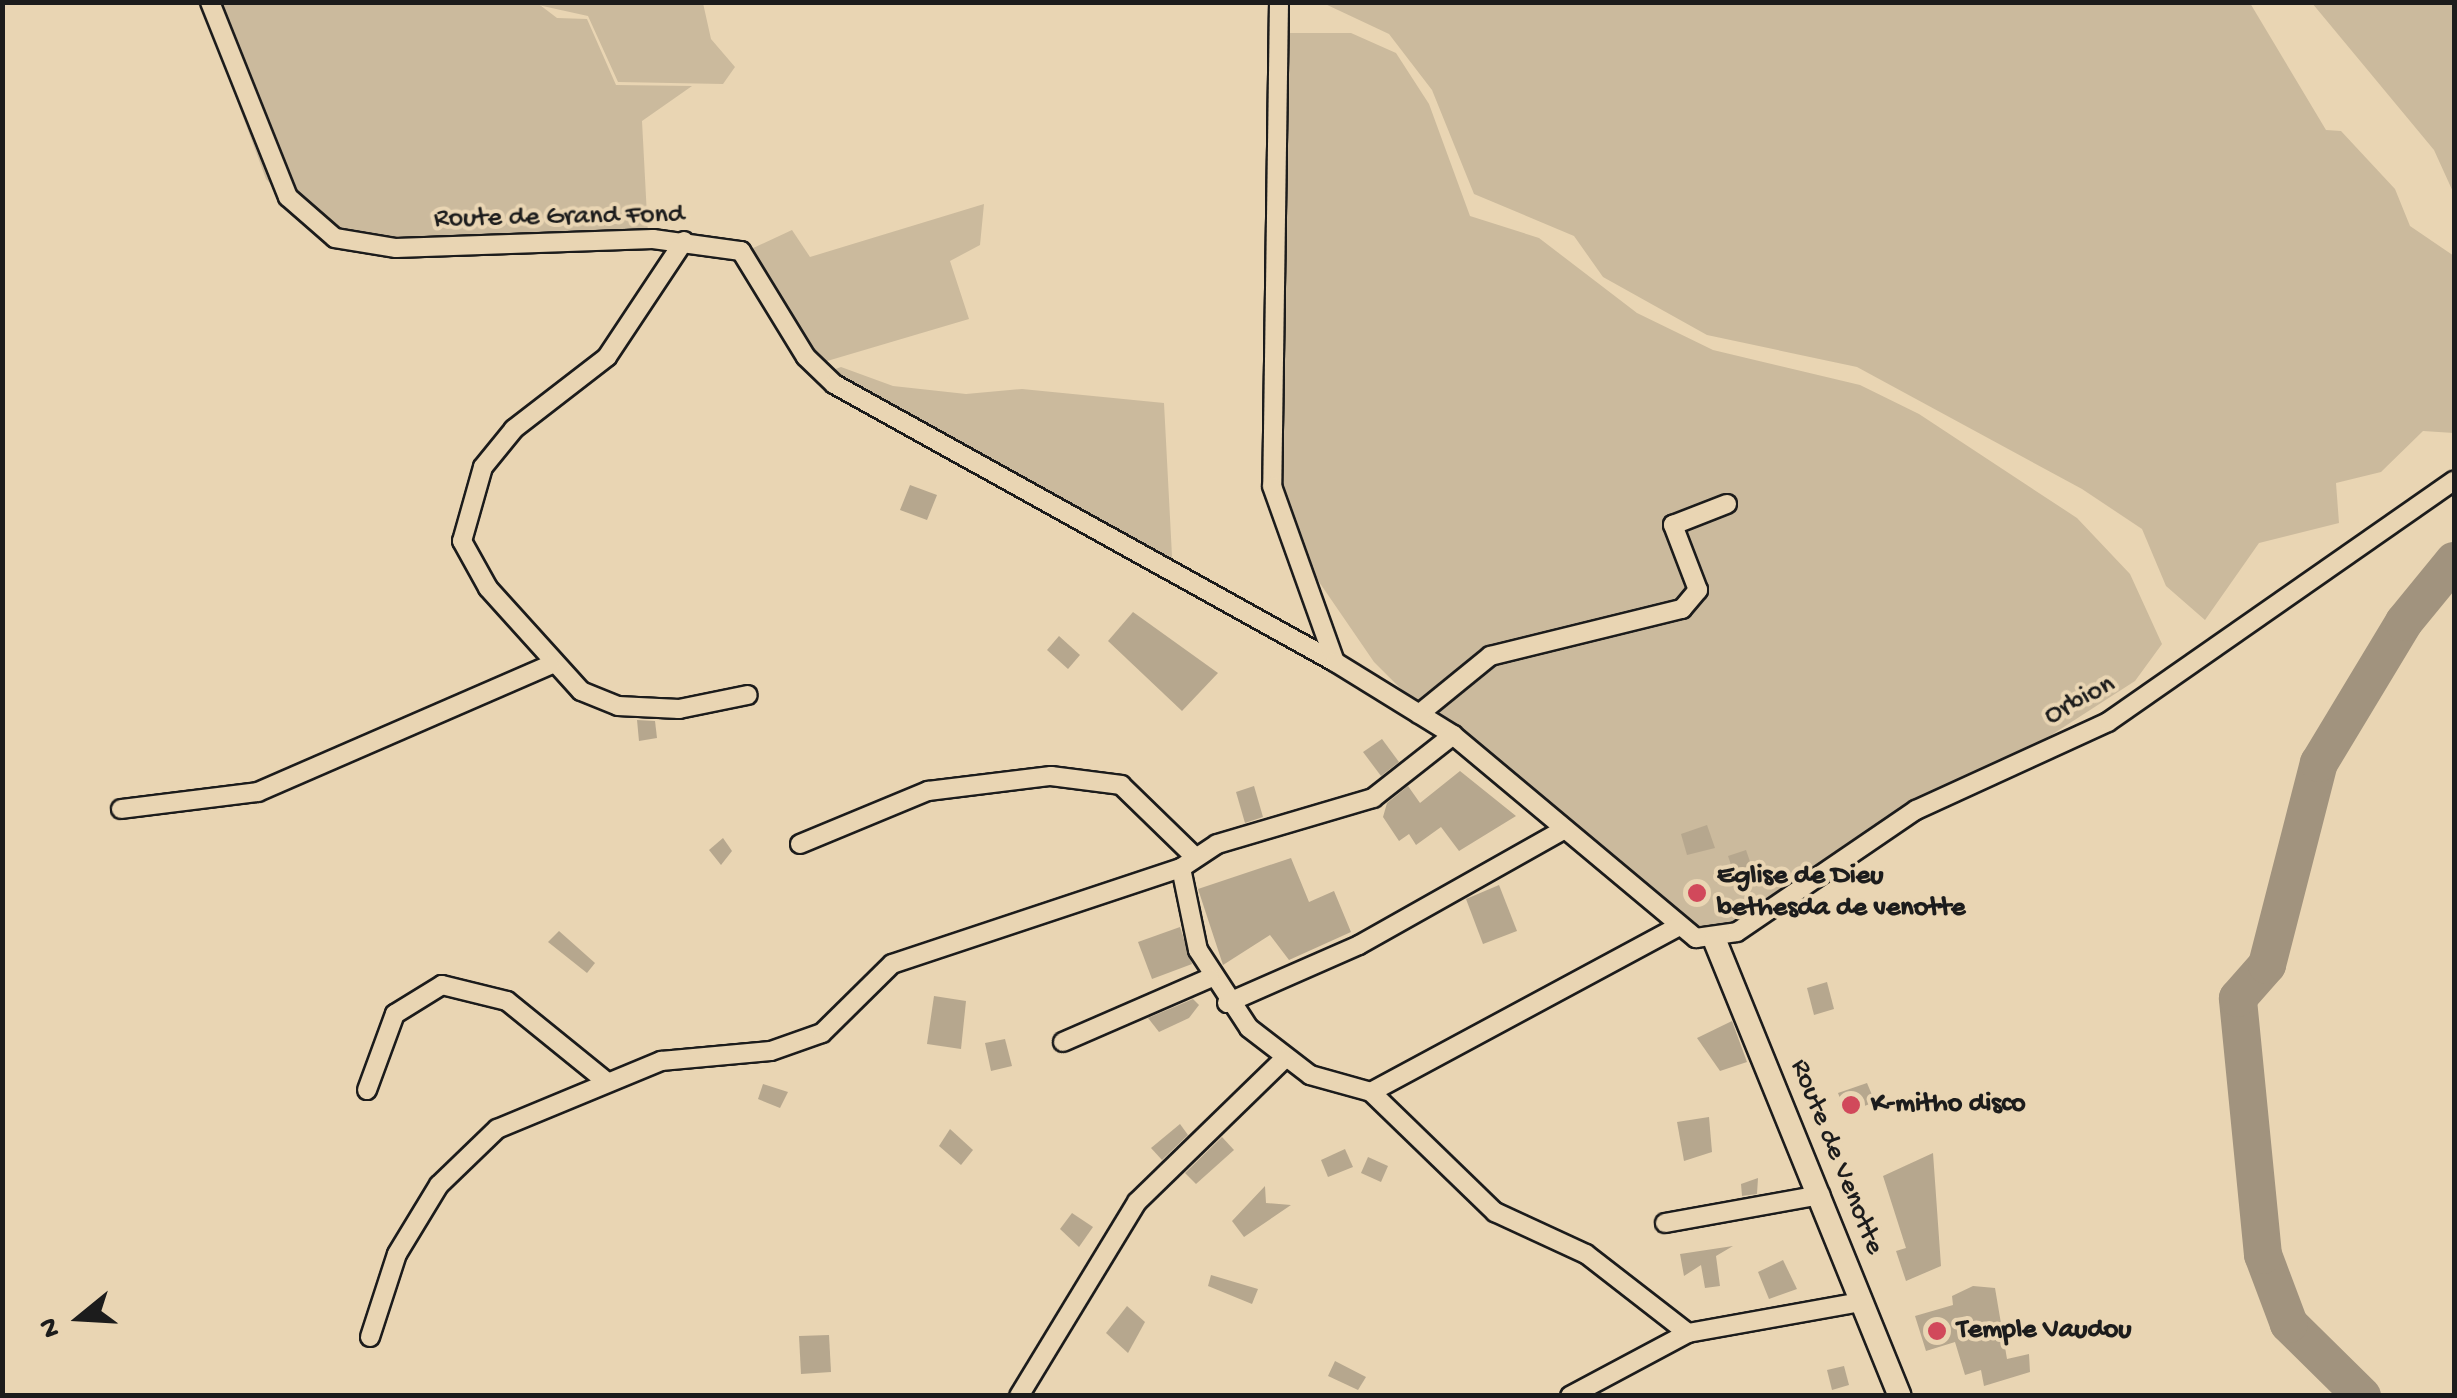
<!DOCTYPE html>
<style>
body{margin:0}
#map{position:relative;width:2457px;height:1398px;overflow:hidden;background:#e9d5b3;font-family:"Gochi Hand",sans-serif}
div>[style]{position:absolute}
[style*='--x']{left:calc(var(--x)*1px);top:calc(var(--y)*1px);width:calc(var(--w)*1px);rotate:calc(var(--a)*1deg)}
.green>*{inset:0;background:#cbba9d}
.river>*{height:38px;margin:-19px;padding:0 19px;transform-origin:19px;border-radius:19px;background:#a1937e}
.building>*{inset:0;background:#b6a78e}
.roads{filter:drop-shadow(2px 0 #1c1c1c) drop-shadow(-2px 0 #1c1c1c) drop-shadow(0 2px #1c1c1c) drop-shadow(0 -2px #1c1c1c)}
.minor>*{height:18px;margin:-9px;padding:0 9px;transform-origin:9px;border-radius:9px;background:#e9d5b3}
.tertiary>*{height:22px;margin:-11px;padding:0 11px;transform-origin:11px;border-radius:11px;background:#e9d5b3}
.dots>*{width:28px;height:28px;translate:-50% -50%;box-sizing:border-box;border:5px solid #e9d5b3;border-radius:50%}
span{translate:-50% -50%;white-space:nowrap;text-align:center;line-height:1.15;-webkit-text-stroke:8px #e9d5b3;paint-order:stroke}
.street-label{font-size:28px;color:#1c1c1c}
.poi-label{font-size:28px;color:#1c1c1c;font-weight:700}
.left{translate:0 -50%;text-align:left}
.frame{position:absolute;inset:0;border:5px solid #1c1c1c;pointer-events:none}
.north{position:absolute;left:30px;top:1268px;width:100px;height:100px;-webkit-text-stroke:8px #e9d5b3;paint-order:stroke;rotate:252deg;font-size:28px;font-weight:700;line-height:40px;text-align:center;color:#1c1c1c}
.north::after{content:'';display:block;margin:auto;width:35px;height:45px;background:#1c1c1c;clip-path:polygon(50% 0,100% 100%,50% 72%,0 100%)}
</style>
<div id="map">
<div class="green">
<div style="clip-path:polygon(536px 2px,557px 18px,587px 19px,616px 85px,692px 86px,642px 121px,648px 235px,378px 254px,330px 247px,266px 179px,201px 3px)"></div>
<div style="clip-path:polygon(703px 3px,711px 39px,735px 67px,723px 84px,618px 82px,588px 16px,538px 5px)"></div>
<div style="clip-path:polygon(1323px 3px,2250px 3px,2326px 130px,2341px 131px,2395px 189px,2410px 226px,2454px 256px,2454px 433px,2423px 431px,2381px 472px,2336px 483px,2339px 523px,2259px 543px,2205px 620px,2166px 586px,2142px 529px,2082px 489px,1857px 367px,1707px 335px,1603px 277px,1574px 236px,1474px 194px,1432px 90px,1389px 34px)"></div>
<div style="clip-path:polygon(2312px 3px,2454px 3px,2454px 194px,2434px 150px)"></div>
<div style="clip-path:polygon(1287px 33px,1351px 33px,1396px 53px,1429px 104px,1470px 216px,1539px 238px,1637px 313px,1713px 350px,1860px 385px,1919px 414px,2077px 518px,2130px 574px,2162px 644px,2135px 681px,1741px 935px,1686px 928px,1447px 735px,1374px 662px,1293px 544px,1277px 462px)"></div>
<div style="clip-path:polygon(984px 204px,980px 245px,950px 261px,969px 319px,817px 364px,751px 249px,792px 230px,810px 257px)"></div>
<div style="clip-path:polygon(841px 367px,893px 386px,966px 394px,1022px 389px,1164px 403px,1173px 575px,822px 374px)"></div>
</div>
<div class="river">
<div style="--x:2362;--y:1396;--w:103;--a:-135.4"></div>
<div style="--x:2289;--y:1324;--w:74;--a:-110.6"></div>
<div style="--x:2263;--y:1255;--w:258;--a:-95.6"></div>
<div style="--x:2238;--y:998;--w:44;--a:-48.7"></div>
<div style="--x:2267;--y:965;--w:209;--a:-75.6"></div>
<div style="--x:2319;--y:763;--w:165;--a:-58.9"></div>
<div style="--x:2404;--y:622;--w:79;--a:-50.7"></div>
</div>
<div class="building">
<div style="clip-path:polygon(910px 485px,937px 495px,927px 520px,900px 510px)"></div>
<div style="clip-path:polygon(1133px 612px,1218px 673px,1182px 711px,1108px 641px)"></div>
<div style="clip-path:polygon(1059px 636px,1080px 655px,1068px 669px,1047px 650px)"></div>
<div style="clip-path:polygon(637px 720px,655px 721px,657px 738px,639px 741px)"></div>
<div style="clip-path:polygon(1382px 739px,1399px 762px,1381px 776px,1363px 752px)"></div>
<div style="clip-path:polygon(1460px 771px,1516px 816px,1459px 851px,1441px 827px,1416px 845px,1409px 834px,1399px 841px,1383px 817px,1387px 803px,1408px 786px,1420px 803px)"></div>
<div style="clip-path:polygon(1254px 786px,1263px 817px,1245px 823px,1236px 792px)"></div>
<div style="clip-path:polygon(1707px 825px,1715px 848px,1687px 855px,1681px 834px)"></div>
<div style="clip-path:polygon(723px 838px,732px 851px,721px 865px,709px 850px)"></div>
<div style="clip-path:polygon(1746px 850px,1756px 879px,1738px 885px,1728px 856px)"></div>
<div style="clip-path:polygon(1291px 858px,1309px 902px,1334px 891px,1351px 932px,1289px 960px,1270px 935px,1223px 965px,1198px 889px)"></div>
<div style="clip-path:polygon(1499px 885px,1517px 931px,1483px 944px,1466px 899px)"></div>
<div style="clip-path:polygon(1180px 927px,1192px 964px,1152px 979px,1138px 942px)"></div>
<div style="clip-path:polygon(559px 931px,595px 963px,587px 973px,548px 942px)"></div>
<div style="clip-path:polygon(1827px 982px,1834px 1009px,1814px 1015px,1807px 988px)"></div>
<div style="clip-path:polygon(934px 996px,966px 1001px,961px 1049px,927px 1044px)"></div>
<div style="clip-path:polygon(1193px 999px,1199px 1005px,1189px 1018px,1159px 1032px,1148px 1018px)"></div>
<div style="clip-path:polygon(1732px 1021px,1747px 1062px,1720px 1071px,1697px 1038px)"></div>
<div style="clip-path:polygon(1005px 1039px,1012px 1066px,991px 1071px,985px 1043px)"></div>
<div style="clip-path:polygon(1867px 1083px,1875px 1102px,1846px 1113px,1838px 1093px)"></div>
<div style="clip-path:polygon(763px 1084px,788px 1092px,780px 1108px,758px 1099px)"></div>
<div style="clip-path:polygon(1709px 1117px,1712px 1152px,1684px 1161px,1677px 1122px)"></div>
<div style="clip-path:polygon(1180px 1124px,1188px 1135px,1162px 1160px,1151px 1148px)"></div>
<div style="clip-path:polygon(950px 1129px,973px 1150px,961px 1165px,939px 1146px)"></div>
<div style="clip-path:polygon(1222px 1137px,1234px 1150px,1196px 1184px,1185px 1173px)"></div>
<div style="clip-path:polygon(1345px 1149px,1353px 1167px,1328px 1177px,1321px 1160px)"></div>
<div style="clip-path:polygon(1933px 1153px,1941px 1266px,1906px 1281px,1896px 1251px,1906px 1248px,1883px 1176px)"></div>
<div style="clip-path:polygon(1368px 1157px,1388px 1166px,1381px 1182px,1361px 1173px)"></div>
<div style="clip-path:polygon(1758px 1178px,1757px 1194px,1742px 1196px,1741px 1184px)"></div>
<div style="clip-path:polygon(1265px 1186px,1266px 1203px,1291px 1205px,1244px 1237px,1232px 1221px)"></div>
<div style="clip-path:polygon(1072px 1213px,1093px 1227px,1079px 1247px,1060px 1229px)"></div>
<div style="clip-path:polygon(1733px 1246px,1716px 1256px,1720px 1286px,1705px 1288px,1701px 1265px,1684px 1276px,1680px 1254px)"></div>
<div style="clip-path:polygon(1783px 1260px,1797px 1289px,1769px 1299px,1758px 1272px)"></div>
<div style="clip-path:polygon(1211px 1275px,1258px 1289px,1252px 1304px,1208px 1286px)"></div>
<div style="clip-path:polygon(1973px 1286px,1995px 1288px,2007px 1359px,2029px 1354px,2030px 1372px,1984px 1386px,1981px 1370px,1965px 1375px,1955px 1342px,1926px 1351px,1915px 1316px,1953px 1305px,1952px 1296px)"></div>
<div style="clip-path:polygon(1127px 1306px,1145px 1322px,1128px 1353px,1106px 1333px)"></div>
<div style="clip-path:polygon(829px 1335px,831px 1372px,801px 1374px,799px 1336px)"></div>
<div style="clip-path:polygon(1335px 1361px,1366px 1377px,1358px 1390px,1328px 1376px)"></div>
<div style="clip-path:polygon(1844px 1366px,1849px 1385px,1832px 1390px,1827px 1370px)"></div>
</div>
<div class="roads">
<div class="minor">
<div style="--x:210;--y:2;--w:210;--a:68.2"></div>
<div style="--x:288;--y:197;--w:62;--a:41.1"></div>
<div style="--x:335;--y:238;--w:62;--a:9.3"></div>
<div style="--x:396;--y:248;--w:257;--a:-2"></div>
<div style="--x:653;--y:239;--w:89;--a:7.8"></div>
<div style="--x:741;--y:251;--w:124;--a:58.5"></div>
<div style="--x:806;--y:357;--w:39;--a:44"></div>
<div style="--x:834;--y:384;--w:573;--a:29.03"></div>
<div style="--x:1279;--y:2;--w:484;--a:90.8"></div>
<div style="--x:1272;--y:486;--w:187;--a:70.3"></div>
<div style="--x:1335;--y:662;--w:139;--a:31.7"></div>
<div style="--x:1453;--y:735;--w:317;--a:39.9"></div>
<div style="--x:1696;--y:938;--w:41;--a:-8.3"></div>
<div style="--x:1737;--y:932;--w:217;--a:-34.3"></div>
<div style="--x:1916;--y:810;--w:211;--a:-24.6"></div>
<div style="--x:2108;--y:722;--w:422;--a:-34.9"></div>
<div style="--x:684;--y:241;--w:139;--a:123.6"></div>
<div style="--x:607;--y:357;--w:118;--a:142.3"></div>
<div style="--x:514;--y:429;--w:49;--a:129.2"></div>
<div style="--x:483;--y:467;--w:77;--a:105.8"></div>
<div style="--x:462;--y:541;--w:54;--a:61"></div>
<div style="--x:488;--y:588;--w:139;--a:47.9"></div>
<div style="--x:581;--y:691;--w:40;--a:22"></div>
<div style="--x:618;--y:706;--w:61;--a:2.8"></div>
<div style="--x:679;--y:709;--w:70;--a:-11.5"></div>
<div style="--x:1419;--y:714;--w:92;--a:-39.2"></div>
<div style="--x:1490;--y:656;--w:198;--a:-13.8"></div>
<div style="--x:1682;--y:609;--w:25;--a:-50"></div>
<div style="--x:1698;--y:590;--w:70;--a:-111"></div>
<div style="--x:1673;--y:525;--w:58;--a:-21.3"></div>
<div style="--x:121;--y:809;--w:138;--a:-7.1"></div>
<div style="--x:258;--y:792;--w:318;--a:-23.5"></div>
<div style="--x:800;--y:844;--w:139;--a:-22.5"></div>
<div style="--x:928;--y:791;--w:124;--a:-7"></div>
<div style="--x:1051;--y:776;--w:71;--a:7.3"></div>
<div style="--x:1121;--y:785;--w:99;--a:44.2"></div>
<div style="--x:1181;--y:868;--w:84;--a:78.3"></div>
<div style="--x:1198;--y:950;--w:93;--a:56.8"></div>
<div style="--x:1249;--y:1028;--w:77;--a:37.6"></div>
<div style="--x:1310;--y:1075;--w:63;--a:15.6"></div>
<div style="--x:1371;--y:1092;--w:173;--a:44.1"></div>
<div style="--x:1495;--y:1212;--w:100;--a:24.8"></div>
<div style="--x:1586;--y:1254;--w:129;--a:37.8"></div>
<div style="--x:1227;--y:1003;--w:144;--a:-23.7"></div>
<div style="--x:1359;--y:945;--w:232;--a:-29.4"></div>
<div style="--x:1063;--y:1042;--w:160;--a:-23.5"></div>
<div style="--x:367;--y:1090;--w:81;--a:-69.8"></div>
<div style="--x:395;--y:1014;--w:55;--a:-31.7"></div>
<div style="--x:442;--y:985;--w:67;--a:13.8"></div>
<div style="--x:507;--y:1001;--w:129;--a:39"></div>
<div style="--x:1371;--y:1092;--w:348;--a:-28.3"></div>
<div style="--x:1665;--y:1223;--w:158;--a:-10.2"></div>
<div style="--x:370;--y:1337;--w:87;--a:-72"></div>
<div style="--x:397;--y:1254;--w:81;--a:-58.7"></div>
<div style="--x:439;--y:1185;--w:81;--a:-44"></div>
<div style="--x:497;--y:1129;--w:178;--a:-22.5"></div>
<div style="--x:661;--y:1061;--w:110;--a:-5.2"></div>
<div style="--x:771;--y:1051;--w:54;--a:-19.4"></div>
<div style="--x:822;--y:1033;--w:98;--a:-44.6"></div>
<div style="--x:892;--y:964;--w:305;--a:-18.4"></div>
<div style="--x:1181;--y:868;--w:43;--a:-33.7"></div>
<div style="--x:1217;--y:844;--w:163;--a:-16.4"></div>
<div style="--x:1373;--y:798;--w:102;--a:-38.2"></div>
<div style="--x:1019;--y:1396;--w:227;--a:-58.7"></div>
<div style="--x:1137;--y:1202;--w:205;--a:-44.2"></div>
<div style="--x:1570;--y:1396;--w:134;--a:-28.1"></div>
<div style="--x:1688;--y:1333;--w:176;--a:-10.2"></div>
</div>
<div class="tertiary">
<div style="--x:1715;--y:941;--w:491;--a:67.9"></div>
</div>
</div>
<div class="dots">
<div style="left:1697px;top:893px;background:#d1495b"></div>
<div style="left:1851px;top:1105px;background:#d1495b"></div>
<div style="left:1937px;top:1331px;background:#d1495b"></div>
</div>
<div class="street-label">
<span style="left:559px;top:218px;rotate:-1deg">Route de Grand Fond</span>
<span style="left:2080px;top:701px;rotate:-28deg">Orbion</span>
<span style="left:1836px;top:1157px;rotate:68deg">Route de Venotte</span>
</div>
<div class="poi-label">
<span class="left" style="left:1717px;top:893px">Eglise de Dieu<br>bethesda de venotte</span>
<span class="left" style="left:1871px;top:1105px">K-mitho disco</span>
<span class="left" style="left:1957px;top:1331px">Temple Vaudou</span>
</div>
<div class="frame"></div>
<div class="north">N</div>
</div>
